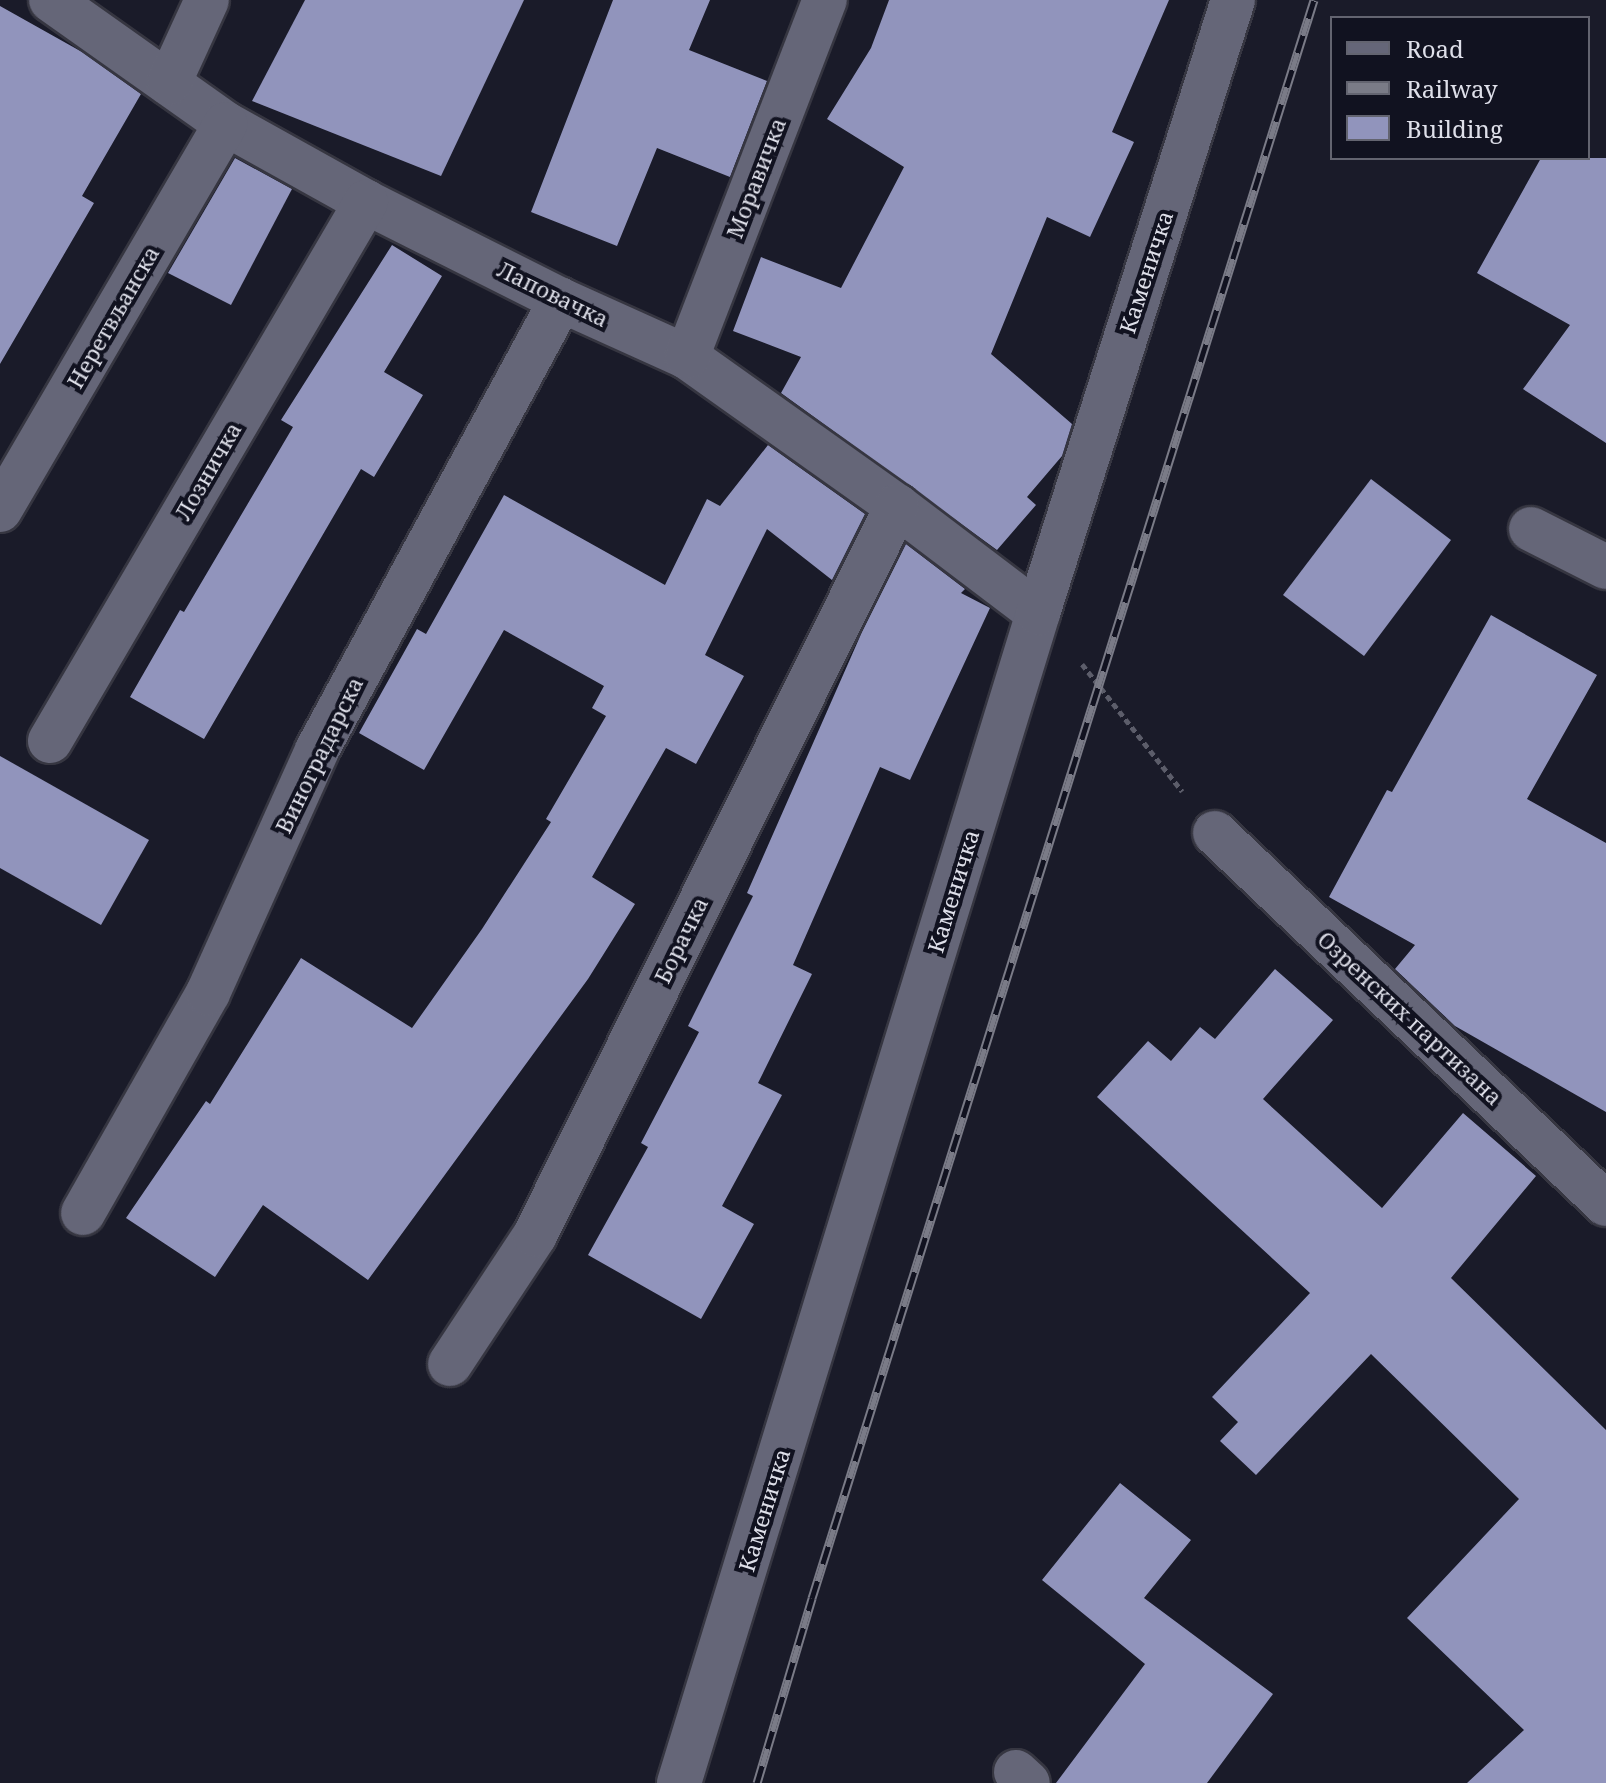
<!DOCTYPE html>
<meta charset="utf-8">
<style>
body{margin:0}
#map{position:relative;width:1606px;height:1783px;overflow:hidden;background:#1a1b29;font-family:"Noto Serif",serif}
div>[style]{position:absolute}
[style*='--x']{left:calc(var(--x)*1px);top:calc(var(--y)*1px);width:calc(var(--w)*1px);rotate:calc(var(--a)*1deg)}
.building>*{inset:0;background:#9194bc}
.path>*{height:5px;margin-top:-2.5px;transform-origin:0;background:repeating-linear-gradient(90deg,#5c5d6a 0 6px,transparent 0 10px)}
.roads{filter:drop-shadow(2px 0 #363641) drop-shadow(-2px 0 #363641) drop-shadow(0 2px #363641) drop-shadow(0 -2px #363641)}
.minor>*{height:44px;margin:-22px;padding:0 22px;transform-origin:22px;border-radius:22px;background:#656678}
.rail>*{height:9px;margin-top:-4.5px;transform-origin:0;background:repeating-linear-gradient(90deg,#111220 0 18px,#7a7b87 0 36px);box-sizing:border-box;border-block:2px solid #7a7b87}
span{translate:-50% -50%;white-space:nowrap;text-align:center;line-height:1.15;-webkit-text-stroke:8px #111220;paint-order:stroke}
.street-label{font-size:22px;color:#dedfe9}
.legend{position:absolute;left:1330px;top:16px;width:260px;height:144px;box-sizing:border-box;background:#111220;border:2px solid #636470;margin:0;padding:10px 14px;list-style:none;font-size:24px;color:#dedfe9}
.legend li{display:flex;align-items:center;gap:16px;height:40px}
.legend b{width:40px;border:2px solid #636470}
</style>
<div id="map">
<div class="building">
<div style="clip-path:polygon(305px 0,524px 0,441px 176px,252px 101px)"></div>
<div style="clip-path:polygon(613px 0,710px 0,689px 50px,767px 81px,730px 177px,657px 148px,617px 246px,531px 212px)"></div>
<div style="clip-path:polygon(889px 0,1169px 0,1112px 132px,1134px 142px,1090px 237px,1047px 217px,991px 354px,1072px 424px,1062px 456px,1027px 497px,1036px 505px,997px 550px,781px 393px,801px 357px,733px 331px,761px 257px,841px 288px,904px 167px,827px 119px,871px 48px)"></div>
<div style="clip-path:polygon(0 6px,82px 52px,141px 94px,82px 196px,94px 203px,0 364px)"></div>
<div style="clip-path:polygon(235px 158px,292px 189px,231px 305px,168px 273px)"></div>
<div style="clip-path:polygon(1541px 158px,1606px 158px,1606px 443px,1523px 389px,1570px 325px,1477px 273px)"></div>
<div style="clip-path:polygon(392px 245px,442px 276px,384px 372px,423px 395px,374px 477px,361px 469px,204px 739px,130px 697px,180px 610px,184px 612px,293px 427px,281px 420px)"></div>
<div style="clip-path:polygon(768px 445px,865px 514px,832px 580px,767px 529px,705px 655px,744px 676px,696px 764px,666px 748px,592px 877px,635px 904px,588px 979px,368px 1280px,263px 1205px,215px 1277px,126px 1218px,206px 1101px,210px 1104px,301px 958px,412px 1028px,482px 929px,551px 822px,546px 819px,606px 716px,592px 708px,604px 686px,504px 630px,424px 770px,359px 733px,417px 629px,426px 634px,504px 495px,665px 585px,707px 499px,720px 506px)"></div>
<div style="clip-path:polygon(1371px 479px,1451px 540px,1364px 656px,1283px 595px)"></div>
<div style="clip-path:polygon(906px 544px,965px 589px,961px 593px,990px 608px,910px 780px,880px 767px,793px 965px,812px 974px,758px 1083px,782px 1095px,722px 1206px,754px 1224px,701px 1319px,588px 1255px,648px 1147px,641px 1143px,699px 1032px,688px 1026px,753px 896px,747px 893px,862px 632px)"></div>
<div style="clip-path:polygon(1491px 615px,1597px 675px,1527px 799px,1606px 843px,1606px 1112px,1455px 1026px,1395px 969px,1415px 945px,1329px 897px,1387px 790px,1392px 792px)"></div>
<div style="clip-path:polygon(0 756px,149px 840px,101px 925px,0 868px)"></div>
<div style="clip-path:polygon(1275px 969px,1333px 1020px,1263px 1099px,1382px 1208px,1463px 1113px,1536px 1176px,1451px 1278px,1606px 1430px,1606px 1783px,1467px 1783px,1524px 1730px,1407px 1618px,1519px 1499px,1371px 1354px,1256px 1475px,1220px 1441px,1238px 1422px,1212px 1397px,1310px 1293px,1097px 1097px,1148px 1041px,1171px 1061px,1200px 1027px,1215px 1039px)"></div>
<div style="clip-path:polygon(1120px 1483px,1191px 1540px,1144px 1598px,1273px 1694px,1207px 1783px,1056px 1783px,1145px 1664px,1042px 1580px)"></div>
</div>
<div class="path">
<div style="--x:1082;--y:664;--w:162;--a:51.8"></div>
</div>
<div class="roads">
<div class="minor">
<div style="--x:51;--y:0;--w:214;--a:35.3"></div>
<div style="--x:226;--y:124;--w:160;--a:29.1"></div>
<div style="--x:366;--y:202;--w:218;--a:26.7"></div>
<div style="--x:561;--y:300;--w:138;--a:24.3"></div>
<div style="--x:687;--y:357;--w:257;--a:35.4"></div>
<div style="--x:897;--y:506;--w:177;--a:37.2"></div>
<div style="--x:169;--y:83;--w:91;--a:-65.4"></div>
<div style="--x:687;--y:357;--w:383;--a:-68.9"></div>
<div style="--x:0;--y:510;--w:447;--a:-59.7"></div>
<div style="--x:1531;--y:529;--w:84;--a:26.9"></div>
<div style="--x:50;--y:741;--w:625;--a:-59.62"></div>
<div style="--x:1215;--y:833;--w:539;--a:43.5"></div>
<div style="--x:83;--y:1213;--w:253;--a:-60.4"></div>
<div style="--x:208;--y:993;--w:266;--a:-65.8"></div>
<div style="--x:317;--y:750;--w:512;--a:-61.53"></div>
<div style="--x:450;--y:1364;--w:154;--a:-56.6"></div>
<div style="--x:535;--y:1235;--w:814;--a:-63.59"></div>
<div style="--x:1016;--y:1772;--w:16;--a:43"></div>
<div style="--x:679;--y:1783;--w:1224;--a:-72.94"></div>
<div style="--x:1038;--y:613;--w:643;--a:-72.35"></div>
</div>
</div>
<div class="rail">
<div style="--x:757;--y:1783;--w:193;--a:-73.4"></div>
<div style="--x:812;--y:1598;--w:1675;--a:-72.56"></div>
</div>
<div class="street-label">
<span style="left:756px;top:178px;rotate:-69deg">Моравичка</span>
<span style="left:1146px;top:272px;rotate:-72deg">Каменичка</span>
<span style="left:553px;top:294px;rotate:26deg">Лаповачка</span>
<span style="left:113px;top:317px;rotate:-60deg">Неретвљанска</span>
<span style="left:208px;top:471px;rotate:-60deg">Лозничка</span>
<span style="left:319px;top:755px;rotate:-64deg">Виноградарска</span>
<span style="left:953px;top:891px;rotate:-73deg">Каменичка</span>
<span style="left:681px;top:940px;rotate:-64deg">Борачка</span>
<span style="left:1410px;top:1018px;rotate:43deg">Озренских партизана</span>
<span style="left:764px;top:1510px;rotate:-73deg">Каменичка</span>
</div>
<ul class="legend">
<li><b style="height:10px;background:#656678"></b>Road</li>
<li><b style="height:10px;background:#7a7b87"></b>Railway</li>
<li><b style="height:22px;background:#9194bc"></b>Building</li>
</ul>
</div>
